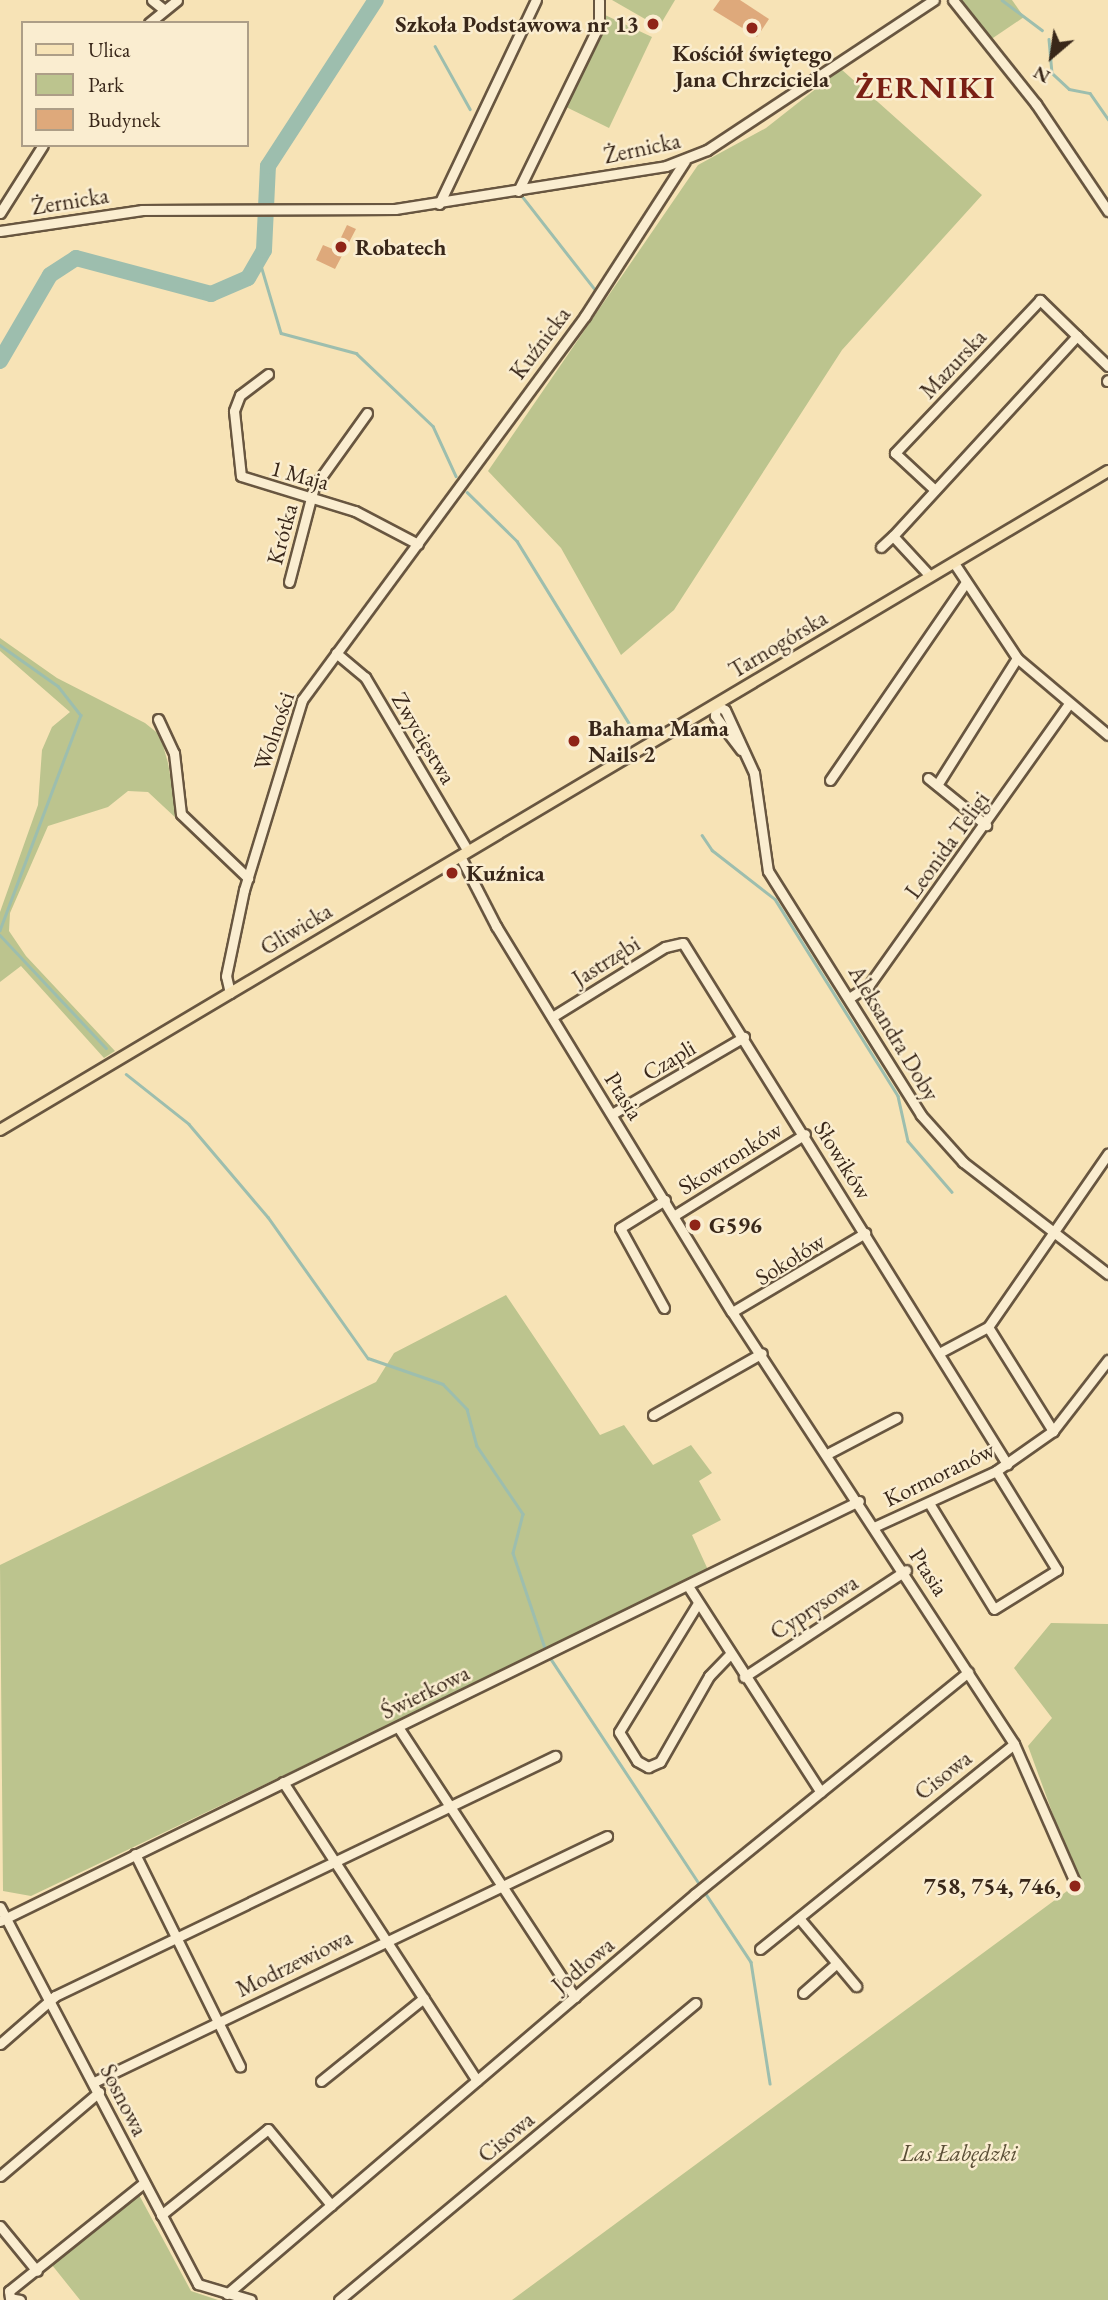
<!DOCTYPE html>
<meta charset="utf-8">
<style>
body{margin:0}
#map{position:relative;width:1108px;height:2300px;overflow:hidden;background:#f7e3b6;font-family:"EB Garamond",serif}
div>[style]{position:absolute}
[style*='--x']{left:calc(var(--x)*1px);top:calc(var(--y)*1px);width:calc(var(--w)*1px);rotate:calc(var(--a)*1deg)}
.green>*{inset:0;background:#bcc48e}
.stream>*{height:2.5px;margin:-1.25px;padding:0 1.25px;transform-origin:1.25px;border-radius:1.25px;background:#9dbeae}
.river>*{height:16px;margin:-8px;padding:0 8px;transform-origin:8px;border-radius:8px;background:#9dbeae}
.building>*{inset:0;background:#dea97b}
.roads{filter:drop-shadow(2px 0 #685640) drop-shadow(-2px 0 #685640) drop-shadow(0 2px #685640) drop-shadow(0 -2px #685640)}
.minor>*{height:9px;margin:-4.5px;padding:0 4.5px;transform-origin:4.5px;border-radius:4.5px;background:#faedd0}
.major>*{height:10px;margin:-5px;padding:0 5px;transform-origin:5px;border-radius:5px;background:#f7e3b6}
.dots>*{width:19px;height:19px;translate:-50% -50%;box-sizing:border-box;border:4px solid #faedd0;border-radius:50%}
span{translate:-50% -50%;white-space:nowrap;text-align:center;line-height:1.15;-webkit-text-stroke:5px #faedd0;paint-order:stroke}
.poi-label{font-size:23px;color:#392719;font-weight:700}
.right{translate:-100% -50%;text-align:right}
.left{translate:0 -50%;text-align:left}
.street-label{font-size:23px;color:#392719}
.park-label{font-size:23px;color:#5a4e36;font-style:italic}
.district-label{font-size:30px;color:#7a1f14;font-weight:700;letter-spacing:2px}
.legend{position:absolute;left:21px;top:21px;width:228px;height:126px;box-sizing:border-box;background:#faedd0;border:2px solid #ad9e87;margin:0;padding:9px 12px;list-style:none;font-size:21px;color:#392719}
.legend li{display:flex;align-items:center;gap:14px;height:35px}
.legend b{width:35px;border:2px solid #ad9e87}
.north{position:absolute;left:1017px;top:21px;width:70px;height:70px;-webkit-text-stroke:5px #faedd0;paint-order:stroke;rotate:209deg;font-size:19px;font-weight:700;line-height:28px;text-align:center;color:#392719}
.north::after{content:'';display:block;margin:auto;width:24px;height:32px;background:#392719;clip-path:polygon(50% 0,100% 100%,50% 72%,0 100%)}
</style>
<div id="map">
<div class="green">
<div style="clip-path:polygon(612px 0,675px 0,659px 27px)"></div>
<div style="clip-path:polygon(956px 0,1012px 0,1024px 17px,990px 40px)"></div>
<div style="clip-path:polygon(605px 15px,652px 37px,609px 128px,562px 105px)"></div>
<div style="clip-path:polygon(841px 69px,982px 195px,842px 350px,674px 610px,621px 655px,561px 548px,488px 471px,698px 165px,766px 128px)"></div>
<div style="clip-path:polygon(0 638px,57px 678px,145px 723px,160px 735px,168px 763px,178px 820px,148px 792px,128px 791px,108px 807px,48px 826px,10px 913px,9px 931px,26px 956px,115px 1051px,104px 1058px,21px 966px,0 982px,0 912px,38px 805px,42px 750px,52px 727px,70px 712px,0 651px)"></div>
<div style="clip-path:polygon(506px 1295px,600px 1435px,624px 1425px,653px 1465px,691px 1445px,712px 1473px,699px 1481px,721px 1520px,692px 1535px,709px 1572px,31px 1896px,3px 1891px,0 1565px,376px 1382px,394px 1353px)"></div>
<div style="clip-path:polygon(1051px 1623px,1108px 1624px,1108px 2300px,512px 2300px,1078px 1883px,1028px 1746px,1052px 1718px,1014px 1668px)"></div>
<div style="clip-path:polygon(138px 2193px,191px 2291px,218px 2300px,80px 2300px,52px 2265px)"></div>
</div>
<div class="stream">
<div style="--x:1002;--y:0;--w:50;--a:36.9"></div>
<div style="--x:1049;--y:39;--w:34;--a:85"></div>
<div style="--x:1052;--y:73;--w:23;--a:43"></div>
<div style="--x:1069;--y:89;--w:21;--a:11"></div>
<div style="--x:1090;--y:93;--w:32;--a:55"></div>
<div style="--x:435;--y:46;--w:72;--a:60.9"></div>
<div style="--x:522;--y:196;--w:122;--a:52"></div>
<div style="--x:260;--y:262;--w:74;--a:73.5"></div>
<div style="--x:281;--y:333;--w:78;--a:14.9"></div>
<div style="--x:356;--y:353;--w:106;--a:43.5"></div>
<div style="--x:433;--y:426;--w:55;--a:65.3"></div>
<div style="--x:467;--y:492;--w:70;--a:44.4"></div>
<div style="--x:517;--y:541;--w:229;--a:58.4"></div>
<div style="--x:0;--y:645;--w:71;--a:35.3"></div>
<div style="--x:58;--y:686;--w:37;--a:52"></div>
<div style="--x:81;--y:715;--w:230;--a:110.6"></div>
<div style="--x:702;--y:835;--w:18;--a:56"></div>
<div style="--x:712;--y:850;--w:80;--a:37.9"></div>
<div style="--x:775;--y:899;--w:232;--a:58"></div>
<div style="--x:898;--y:1096;--w:46;--a:77.5"></div>
<div style="--x:908;--y:1141;--w:67;--a:49.2"></div>
<div style="--x:0;--y:935;--w:155;--a:46.8"></div>
<div style="--x:126;--y:1074;--w:80;--a:38.4"></div>
<div style="--x:189;--y:1124;--w:122;--a:49.7"></div>
<div style="--x:268;--y:1217;--w:173;--a:54.7"></div>
<div style="--x:368;--y:1358;--w:79;--a:19.1"></div>
<div style="--x:443;--y:1384;--w:35;--a:46"></div>
<div style="--x:467;--y:1409;--w:38;--a:75"></div>
<div style="--x:477;--y:1446;--w:82;--a:55.9"></div>
<div style="--x:523;--y:1514;--w:40;--a:104.4"></div>
<div style="--x:513;--y:1553;--w:100;--a:71.4"></div>
<div style="--x:551;--y:1659;--w:271;--a:56.6"></div>
<div style="--x:704;--y:1891;--w:85;--a:56.5"></div>
<div style="--x:751;--y:1962;--w:123;--a:81.1"></div>
</div>
<div class="river">
<div style="--x:0;--y:361;--w:99;--a:-59.8"></div>
<div style="--x:50;--y:275;--w:31;--a:-33"></div>
<div style="--x:76;--y:258;--w:140;--a:14.9"></div>
<div style="--x:211;--y:294;--w:40;--a:-23.4"></div>
<div style="--x:248;--y:278;--w:32;--a:-60"></div>
<div style="--x:264;--y:250;--w:84;--a:-87.3"></div>
<div style="--x:268;--y:166;--w:198;--a:-57"></div>
</div>
<div class="building">
<div style="clip-path:polygon(720px 0,740px 0,769px 19px,757px 37px,713px 10px)"></div>
<div style="clip-path:polygon(347px 225px,356px 229px,335px 269px,316px 260px,323px 245px,335px 250px)"></div>
</div>
<div class="roads">
<div class="minor">
<div style="--x:152;--y:0;--w:14;--a:39"></div>
<div style="--x:953;--y:0;--w:133;--a:51.4"></div>
<div style="--x:1036;--y:104;--w:129;--a:56.1"></div>
<div style="--x:149;--y:23;--w:36;--a:-39"></div>
<div style="--x:518;--y:191;--w:185;--a:-64"></div>
<div style="--x:599;--y:25;--w:25;--a:-90"></div>
<div style="--x:439;--y:204;--w:226;--a:-64.6"></div>
<div style="--x:0;--y:213;--w:80;--a:-57.7"></div>
<div style="--x:0;--y:231;--w:144;--a:-8.4"></div>
<div style="--x:142;--y:210;--w:253;--a:-0.2"></div>
<div style="--x:395;--y:209;--w:274;--a:-9"></div>
<div style="--x:666;--y:166;--w:44;--a:-21.3"></div>
<div style="--x:707;--y:150;--w:272;--a:-33.5"></div>
<div style="--x:1077;--y:336;--w:43;--a:44.1"></div>
<div style="--x:268;--y:374;--w:35;--a:143"></div>
<div style="--x:240;--y:395;--w:17;--a:111"></div>
<div style="--x:234;--y:411;--w:65;--a:83.9"></div>
<div style="--x:241;--y:476;--w:119;--a:17.1"></div>
<div style="--x:355;--y:511;--w:71;--a:27.6"></div>
<div style="--x:1107;--y:381;--w:1;--a:-45"></div>
<div style="--x:881;--y:547;--w:16;--a:-43"></div>
<div style="--x:954;--y:563;--w:114;--a:56.4"></div>
<div style="--x:1017;--y:658;--w:119;--a:40.2"></div>
<div style="--x:930;--y:576;--w:54;--a:-132.8"></div>
<div style="--x:893;--y:536;--w:272;--a:-47.4"></div>
<div style="--x:1077;--y:336;--w:52;--a:-135.8"></div>
<div style="--x:1040;--y:300;--w:211;--a:133.5"></div>
<div style="--x:895;--y:453;--w:54;--a:42.8"></div>
<div style="--x:289;--y:582;--w:98;--a:-75.3"></div>
<div style="--x:314;--y:487;--w:91;--a:-54.4"></div>
<div style="--x:336;--y:653;--w:38;--a:40"></div>
<div style="--x:365;--y:677;--w:202;--a:59.4"></div>
<div style="--x:158;--y:719;--w:38;--a:65"></div>
<div style="--x:174;--y:753;--w:61;--a:83.5"></div>
<div style="--x:181;--y:814;--w:93;--a:43.7"></div>
<div style="--x:741;--y:750;--w:43;--a:-127.4"></div>
<div style="--x:715;--y:716;--w:11;--a:-85"></div>
<div style="--x:716;--y:705;--w:10;--a:29"></div>
<div style="--x:725;--y:710;--w:69;--a:65.3"></div>
<div style="--x:754;--y:773;--w:99;--a:81.9"></div>
<div style="--x:768;--y:871;--w:288;--a:57.9"></div>
<div style="--x:921;--y:1115;--w:63;--a:48.2"></div>
<div style="--x:963;--y:1162;--w:183;--a:37.7"></div>
<div style="--x:928;--y:778;--w:75;--a:39"></div>
<div style="--x:830;--y:780;--w:240;--a:-55.5"></div>
<div style="--x:937;--y:785;--w:150;--a:-57.8"></div>
<div style="--x:460;--y:856;--w:79;--a:62.8"></div>
<div style="--x:496;--y:926;--w:452;--a:58.6"></div>
<div style="--x:732;--y:1312;--w:516;--a:56.86"></div>
<div style="--x:1014;--y:1744;--w:151;--a:66.2"></div>
<div style="--x:230;--y:993;--w:17;--a:-103"></div>
<div style="--x:226;--y:976;--w:88;--a:-78.2"></div>
<div style="--x:244;--y:890;--w:199;--a:-73"></div>
<div style="--x:302;--y:700;--w:477;--a:-53.6"></div>
<div style="--x:585;--y:316;--w:184;--a:-57.2"></div>
<div style="--x:849;--y:998;--w:24;--a:-33"></div>
<div style="--x:869;--y:985;--w:344;--a:-54.6"></div>
<div style="--x:552;--y:1017;--w:133;--a:-31.8"></div>
<div style="--x:665;--y:947;--w:18;--a:-13"></div>
<div style="--x:683;--y:943;--w:614;--a:58.12"></div>
<div style="--x:612;--y:1114;--w:153;--a:-30.3"></div>
<div style="--x:675;--y:1215;--w:153;--a:-31.9"></div>
<div style="--x:664;--y:1308;--w:91;--a:-118.8"></div>
<div style="--x:620;--y:1228;--w:53;--a:-31.9"></div>
<div style="--x:732;--y:1312;--w:155;--a:-30.7"></div>
<div style="--x:988;--y:1327;--w:211;--a:-55.3"></div>
<div style="--x:988;--y:1327;--w:123;--a:58"></div>
<div style="--x:939;--y:1353;--w:55;--a:-28"></div>
<div style="--x:653;--y:1415;--w:125;--a:-29.6"></div>
<div style="--x:829;--y:1453;--w:76;--a:-27.6"></div>
<div style="--x:929;--y:1503;--w:124;--a:58.5"></div>
<div style="--x:994;--y:1609;--w:74;--a:-31.8"></div>
<div style="--x:1057;--y:1570;--w:116;--a:-121.6"></div>
<div style="--x:876;--y:1526;--w:132;--a:-24.6"></div>
<div style="--x:996;--y:1471;--w:70;--a:-35.1"></div>
<div style="--x:1053;--y:1431;--w:90;--a:-52.2"></div>
<div style="--x:688;--y:1586;--w:245;--a:57.2"></div>
<div style="--x:698;--y:1603;--w:151;--a:121.5"></div>
<div style="--x:619;--y:1732;--w:34;--a:58"></div>
<div style="--x:637;--y:1761;--w:13;--a:29"></div>
<div style="--x:648;--y:1767;--w:13;--a:-23"></div>
<div style="--x:660;--y:1762;--w:99;--a:-60.3"></div>
<div style="--x:709;--y:1676;--w:30;--a:-46"></div>
<div style="--x:744;--y:1677;--w:194;--a:-33.4"></div>
<div style="--x:398;--y:1727;--w:323;--a:56.8"></div>
<div style="--x:283;--y:1782;--w:356;--a:57"></div>
<div style="--x:135;--y:1854;--w:237;--a:63.7"></div>
<div style="--x:0;--y:1907;--w:426;--a:62.3"></div>
<div style="--x:198;--y:2284;--w:55;--a:16.8"></div>
<div style="--x:799;--y:1918;--w:89;--a:50"></div>
<div style="--x:0;--y:1921;--w:956;--a:-26.06"></div>
<div style="--x:760;--y:1949;--w:326;--a:-38.9"></div>
<div style="--x:803;--y:1993;--w:45;--a:-41.4"></div>
<div style="--x:0;--y:2044;--w:73;--a:-41.1"></div>
<div style="--x:55;--y:1996;--w:555;--a:-25.64"></div>
<div style="--x:321;--y:2081;--w:132;--a:-38.9"></div>
<div style="--x:94;--y:2082;--w:569;--a:-25.62"></div>
<div style="--x:0;--y:2176;--w:130;--a:-40.3"></div>
<div style="--x:161;--y:2215;--w:137;--a:-38.8"></div>
<div style="--x:268;--y:2129;--w:99;--a:50.3"></div>
<div style="--x:0;--y:2226;--w:58;--a:50.6"></div>
<div style="--x:227;--y:2294;--w:616;--a:-40.52"></div>
<div style="--x:695;--y:1894;--w:352;--a:-39.1"></div>
<div style="--x:20;--y:2300;--w:10;--a:-169"></div>
<div style="--x:10;--y:2298;--w:7;--a:-98"></div>
<div style="--x:9;--y:2291;--w:173;--a:-38.7"></div>
<div style="--x:339;--y:2300;--w:464;--a:-39.8"></div>
</div>
<div class="major">
<div style="--x:0;--y:1130;--w:1289;--a:-30.74"></div>
</div>
</div>
<div class="dots">
<div style="left:653px;top:24px;background:#8f2418"></div>
<div style="left:752px;top:28px;background:#8f2418"></div>
<div style="left:341px;top:247px;background:#8f2418"></div>
<div style="left:574px;top:741px;background:#8f2418"></div>
<div style="left:452px;top:873px;background:#8f2418"></div>
<div style="left:695px;top:1225px;background:#8f2418"></div>
<div style="left:1075px;top:1886px;background:#8f2418"></div>
</div>
<div class="poi-label">
<span class="right" style="left:639px;top:24px">Szkoła Podstawowa nr 13</span>
<span style="left:752px;top:66px">Kościół świętego<br>Jana Chrzciciela</span>
<span class="left" style="left:355px;top:247px">Robatech</span>
<span class="left" style="left:588px;top:741px">Bahama Mama<br>Nails 2</span>
<span class="left" style="left:466px;top:873px">Kuźnica</span>
<span class="left" style="left:709px;top:1225px">G596</span>
<span class="right" style="left:1061px;top:1886px">758, 754, 746,</span>
</div>
<div class="street-label">
<span style="left:642px;top:148px;rotate:-12deg">Żernicka</span>
<span style="left:70px;top:201px;rotate:-9deg">Żernicka</span>
<span style="left:540px;top:343px;rotate:-53deg">Kuźnicka</span>
<span style="left:953px;top:364px;rotate:-47deg">Mazurska</span>
<span style="left:300px;top:475px;rotate:15deg">1 Maja</span>
<span style="left:282px;top:534px;rotate:-75deg">Krótka</span>
<span style="left:778px;top:644px;rotate:-31deg">Tarnogórska</span>
<span style="left:274px;top:731px;rotate:-71deg">Wolności</span>
<span style="left:424px;top:738px;rotate:59deg">Zwycięstwa</span>
<span style="left:947px;top:845px;rotate:-54deg">Leonida Teligi</span>
<span style="left:296px;top:929px;rotate:-31deg">Gliwicka</span>
<span style="left:606px;top:961px;rotate:-32deg">Jastrzębi</span>
<span style="left:894px;top:1033px;rotate:59deg">Aleksandra Doby</span>
<span style="left:669px;top:1060px;rotate:-31deg">Czapli</span>
<span style="left:624px;top:1096px;rotate:58deg">Ptasia</span>
<span style="left:730px;top:1158px;rotate:-32deg">Skowronków</span>
<span style="left:843px;top:1160px;rotate:58deg">Słowików</span>
<span style="left:790px;top:1259px;rotate:-32deg">Sokołów</span>
<span style="left:939px;top:1474px;rotate:-26deg">Kormoranów</span>
<span style="left:929px;top:1572px;rotate:57deg">Ptasia</span>
<span style="left:814px;top:1607px;rotate:-33deg">Cyprysowa</span>
<span style="left:425px;top:1692px;rotate:-26deg">Świerkowa</span>
<span style="left:943px;top:1775px;rotate:-38deg">Cisowa</span>
<span style="left:294px;top:1963px;rotate:-26deg">Modrzewiowa</span>
<span style="left:583px;top:1965px;rotate:-40deg">Jodłowa</span>
<span style="left:124px;top:2100px;rotate:63deg">Sosnowa</span>
<span style="left:506px;top:2137px;rotate:-40deg">Cisowa</span>
</div>
<div class="park-label">
<span style="left:959px;top:2153px">Las Łabędzki</span>
</div>
<div class="district-label">
<span style="left:926px;top:88px">ŻERNIKI</span>
</div>
<ul class="legend">
<li><b style="height:9px;background:#f7e3b6"></b>Ulica</li>
<li><b style="height:19px;background:#bcc48e"></b>Park</li>
<li><b style="height:19px;background:#dea97b"></b>Budynek</li>
</ul>
<div class="north">N</div>
</div>
